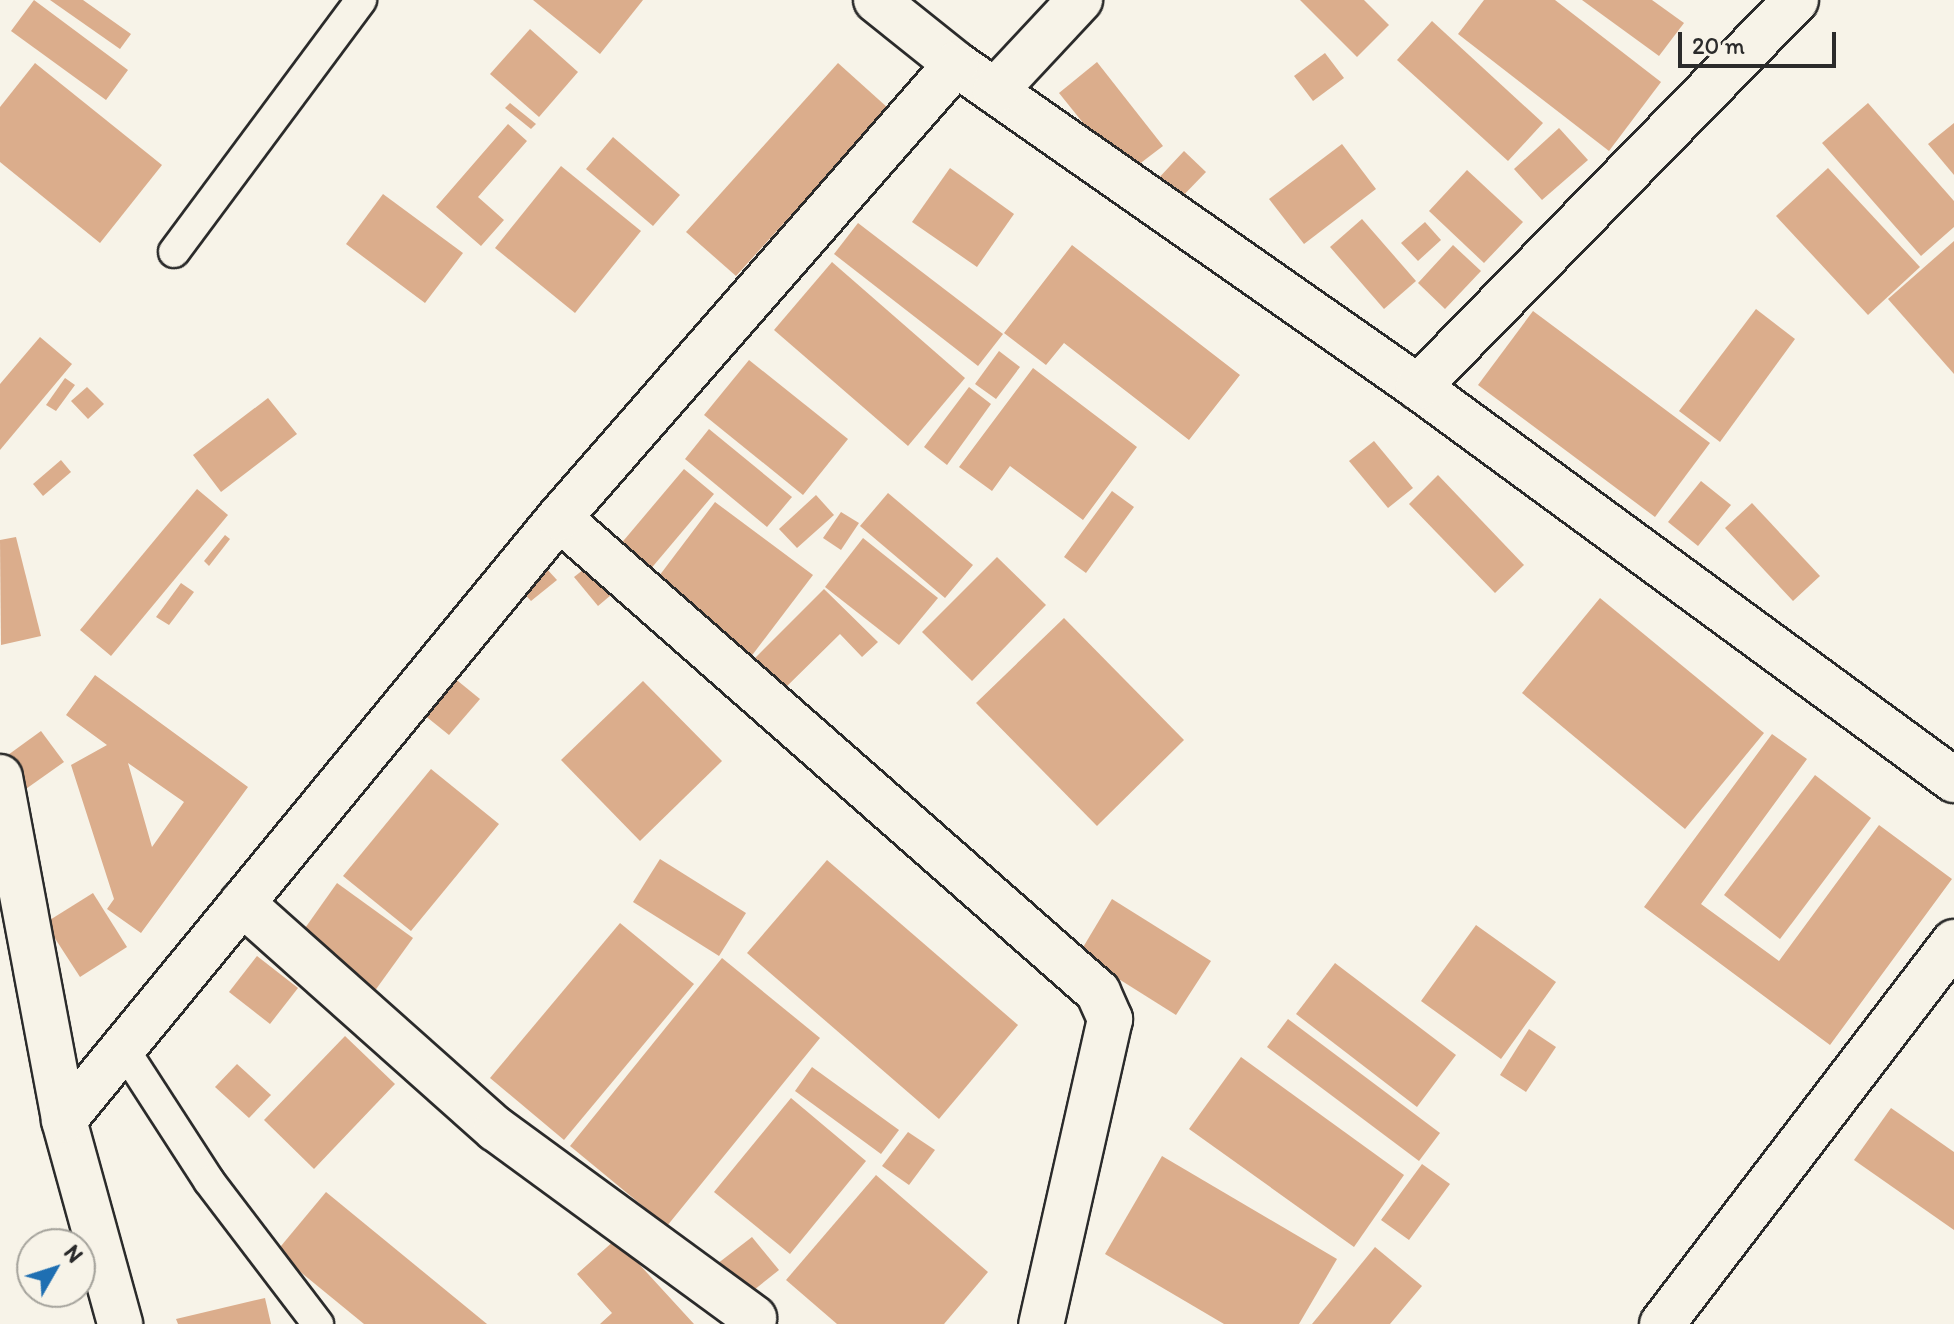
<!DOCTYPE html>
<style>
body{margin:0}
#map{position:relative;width:1954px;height:1324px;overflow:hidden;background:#f7f3e8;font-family:Itim,sans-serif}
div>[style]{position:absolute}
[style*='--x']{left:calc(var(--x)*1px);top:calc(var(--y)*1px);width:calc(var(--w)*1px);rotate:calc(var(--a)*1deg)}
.building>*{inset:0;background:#dbad8c}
.roads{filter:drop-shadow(2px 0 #2b2b2b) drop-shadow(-2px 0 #2b2b2b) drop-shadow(0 2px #2b2b2b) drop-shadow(0 -2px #2b2b2b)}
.service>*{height:30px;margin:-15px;padding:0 15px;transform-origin:15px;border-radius:15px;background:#f7f3e8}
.minor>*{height:44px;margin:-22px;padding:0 22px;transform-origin:22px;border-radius:22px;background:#f7f3e8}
span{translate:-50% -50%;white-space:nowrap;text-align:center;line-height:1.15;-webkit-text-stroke:6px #f7f3e8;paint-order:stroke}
.north{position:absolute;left:16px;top:1228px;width:80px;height:80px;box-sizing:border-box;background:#f7f3e8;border:2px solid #a5a39c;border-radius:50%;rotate:51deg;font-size:22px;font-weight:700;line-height:32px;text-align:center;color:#2b2b2b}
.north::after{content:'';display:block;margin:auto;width:28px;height:36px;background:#1f6fb2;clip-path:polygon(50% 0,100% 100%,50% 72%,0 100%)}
.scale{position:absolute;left:1678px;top:32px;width:158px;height:36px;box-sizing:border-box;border:4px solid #2b2b2b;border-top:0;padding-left:10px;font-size:24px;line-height:28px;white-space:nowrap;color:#2b2b2b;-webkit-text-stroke:6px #f7f3e8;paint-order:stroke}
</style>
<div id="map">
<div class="building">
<div style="clip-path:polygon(34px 0,128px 70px,106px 100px,11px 31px)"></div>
<div style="clip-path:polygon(50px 0,83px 0,131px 34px,120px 49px)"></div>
<div style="clip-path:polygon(533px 0,643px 0,600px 54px)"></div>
<div style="clip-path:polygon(1300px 0,1364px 0,1389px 25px,1357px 57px)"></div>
<div style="clip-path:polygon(1484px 0,1555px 0,1661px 82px,1609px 151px,1458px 34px)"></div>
<div style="clip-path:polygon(1582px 0,1652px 0,1684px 23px,1659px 56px)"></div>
<div style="clip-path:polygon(1432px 21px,1543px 123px,1508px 161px,1397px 60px)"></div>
<div style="clip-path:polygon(530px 29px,578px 72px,539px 117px,490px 74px)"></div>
<div style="clip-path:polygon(1325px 53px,1344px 78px,1313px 101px,1294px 76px)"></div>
<div style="clip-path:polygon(1097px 62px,1163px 146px,1125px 175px,1059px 93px)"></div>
<div style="clip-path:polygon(35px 63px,162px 165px,100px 243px,0 162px,0 107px)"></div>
<div style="clip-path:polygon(838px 63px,888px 108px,736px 276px,686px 232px)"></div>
<div style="clip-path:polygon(510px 103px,536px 124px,531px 129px,505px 108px)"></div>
<div style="clip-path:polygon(1868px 103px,1954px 201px,1954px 227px,1921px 256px,1822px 143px)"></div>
<div style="clip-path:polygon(1954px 123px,1954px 175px,1928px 144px)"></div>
<div style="clip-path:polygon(508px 124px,527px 141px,478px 197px,504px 220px,481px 246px,436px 207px)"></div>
<div style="clip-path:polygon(1559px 128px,1588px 160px,1542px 200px,1514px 169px)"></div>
<div style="clip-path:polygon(613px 137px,680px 195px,653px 226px,586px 169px)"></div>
<div style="clip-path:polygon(1342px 144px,1376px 189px,1304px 244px,1269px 199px)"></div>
<div style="clip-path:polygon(1184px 151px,1206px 172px,1176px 203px,1155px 182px)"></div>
<div style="clip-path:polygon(561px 166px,641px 231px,575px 313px,495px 248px)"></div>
<div style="clip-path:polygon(950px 168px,1014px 214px,977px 267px,912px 222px)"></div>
<div style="clip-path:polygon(1828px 168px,1920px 267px,1868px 315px,1776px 216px)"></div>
<div style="clip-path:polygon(1467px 170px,1523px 222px,1484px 263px,1429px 211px)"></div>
<div style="clip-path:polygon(383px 194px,463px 253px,425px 303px,346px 244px)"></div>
<div style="clip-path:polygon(1362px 219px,1416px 281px,1384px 309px,1330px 247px)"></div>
<div style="clip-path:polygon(1425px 222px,1441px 240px,1418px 261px,1401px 243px)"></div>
<div style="clip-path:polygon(858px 223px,1003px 334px,978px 366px,834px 254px)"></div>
<div style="clip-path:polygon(1954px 241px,1954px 374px,1888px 299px)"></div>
<div style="clip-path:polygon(1072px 245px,1240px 375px,1189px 440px,1064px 343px,1046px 365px,1004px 333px)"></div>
<div style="clip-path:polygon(1453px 245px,1481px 271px,1445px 309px,1418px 283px)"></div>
<div style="clip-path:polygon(832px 262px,965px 378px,908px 446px,774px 330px)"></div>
<div style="clip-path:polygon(1756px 309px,1795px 339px,1720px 442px,1679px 411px)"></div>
<div style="clip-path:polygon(1533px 311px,1710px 443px,1655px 517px,1478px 385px)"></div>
<div style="clip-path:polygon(40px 337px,72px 364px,0 450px,0 384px)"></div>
<div style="clip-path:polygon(999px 351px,1020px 367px,996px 399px,975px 384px)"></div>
<div style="clip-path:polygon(749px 360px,848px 439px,803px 495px,704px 415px)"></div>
<div style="clip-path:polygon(1033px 368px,1137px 447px,1083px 520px,1010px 466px,992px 491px,959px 467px)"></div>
<div style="clip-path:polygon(65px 378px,75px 385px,56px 411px,46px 405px)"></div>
<div style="clip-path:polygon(87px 387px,104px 404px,88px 419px,71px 401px)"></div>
<div style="clip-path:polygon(969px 387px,991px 404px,947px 465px,924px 447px)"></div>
<div style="clip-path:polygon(268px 398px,297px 434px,221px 492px,193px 455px)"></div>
<div style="clip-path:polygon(709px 429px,792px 497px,767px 527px,685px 459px)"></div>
<div style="clip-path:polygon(1374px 441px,1413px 488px,1388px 508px,1349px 461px)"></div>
<div style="clip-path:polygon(61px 460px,71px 472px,43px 496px,33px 484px)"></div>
<div style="clip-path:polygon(684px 469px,714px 494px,649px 571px,619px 546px)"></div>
<div style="clip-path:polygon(1438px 475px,1524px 565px,1495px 593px,1409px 504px)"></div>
<div style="clip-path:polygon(1701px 481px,1731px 505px,1698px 546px,1668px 522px)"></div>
<div style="clip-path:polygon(197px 489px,228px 515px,111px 656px,80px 630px)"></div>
<div style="clip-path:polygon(1112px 491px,1134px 507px,1086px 573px,1064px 557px)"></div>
<div style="clip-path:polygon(888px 493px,973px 565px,945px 598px,860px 526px)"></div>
<div style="clip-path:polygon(816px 495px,834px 515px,797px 548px,779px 529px)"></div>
<div style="clip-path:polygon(715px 502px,813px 575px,747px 662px,650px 588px)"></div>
<div style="clip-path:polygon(1752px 503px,1820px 576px,1793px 601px,1725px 528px)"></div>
<div style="clip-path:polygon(841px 512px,859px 523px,841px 550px,823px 538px)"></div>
<div style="clip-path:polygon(225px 535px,230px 539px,209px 566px,204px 561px)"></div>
<div style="clip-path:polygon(16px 537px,41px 636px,1px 645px,0 540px)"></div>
<div style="clip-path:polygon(863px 538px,938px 598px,899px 645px,825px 587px)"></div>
<div style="clip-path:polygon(997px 557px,1046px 605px,972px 681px,922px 632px)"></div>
<div style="clip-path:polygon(588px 566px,611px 595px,598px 606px,574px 577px)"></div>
<div style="clip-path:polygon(545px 567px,557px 580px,531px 601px,520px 589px)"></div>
<div style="clip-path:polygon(181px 583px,194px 592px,169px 625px,156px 617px)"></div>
<div style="clip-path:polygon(824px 589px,878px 642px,862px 657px,840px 634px,782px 691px,752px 661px)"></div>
<div style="clip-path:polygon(1600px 598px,1764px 733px,1685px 829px,1522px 693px)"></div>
<div style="clip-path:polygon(1064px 618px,1184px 740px,1097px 826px,976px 703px)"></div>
<div style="clip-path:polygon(evenodd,95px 675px,248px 787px,141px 933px,107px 909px,114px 899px,71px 765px,107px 745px,66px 715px,95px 675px,128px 763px,184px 802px,152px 847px,128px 763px)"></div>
<div style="clip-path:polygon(453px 677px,480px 699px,449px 735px,423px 714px)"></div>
<div style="clip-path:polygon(643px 681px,722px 761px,640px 841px,561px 760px)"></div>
<div style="clip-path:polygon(41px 731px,64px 762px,23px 791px,1px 760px)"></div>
<div style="clip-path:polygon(1772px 734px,1807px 759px,1701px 904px,1779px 961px,1879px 825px,1952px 879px,1830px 1045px,1644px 907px)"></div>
<div style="clip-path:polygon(431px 769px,499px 824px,411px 931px,343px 876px)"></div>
<div style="clip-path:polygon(1815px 775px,1871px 818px,1780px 939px,1724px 895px)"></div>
<div style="clip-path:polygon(660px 859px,746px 913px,719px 956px,633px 902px)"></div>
<div style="clip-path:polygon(827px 860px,1018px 1025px,939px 1119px,747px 953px)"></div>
<div style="clip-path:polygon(337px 883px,413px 938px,374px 992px,298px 938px)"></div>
<div style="clip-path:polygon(93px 893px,127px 947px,80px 977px,45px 923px)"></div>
<div style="clip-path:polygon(1112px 899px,1211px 961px,1176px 1015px,1079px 954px)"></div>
<div style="clip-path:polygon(620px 923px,694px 984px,564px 1140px,490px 1078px)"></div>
<div style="clip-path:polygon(1476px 925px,1556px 982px,1501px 1059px,1421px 1001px)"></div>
<div style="clip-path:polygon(257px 956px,298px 988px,270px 1024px,229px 992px)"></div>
<div style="clip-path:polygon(722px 958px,820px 1038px,667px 1226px,570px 1146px)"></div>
<div style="clip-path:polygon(1335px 963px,1456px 1055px,1417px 1107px,1296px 1014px)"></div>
<div style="clip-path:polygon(1288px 1019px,1440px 1133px,1419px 1161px,1267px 1047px)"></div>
<div style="clip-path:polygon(1529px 1029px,1556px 1047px,1526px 1092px,1500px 1075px)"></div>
<div style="clip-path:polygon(345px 1036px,395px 1084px,314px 1169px,264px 1120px)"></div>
<div style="clip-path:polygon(1241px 1057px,1404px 1175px,1354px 1247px,1189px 1129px)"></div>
<div style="clip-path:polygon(237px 1064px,271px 1095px,249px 1118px,215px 1087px)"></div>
<div style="clip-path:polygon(812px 1067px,899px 1130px,881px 1154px,795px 1091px)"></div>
<div style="clip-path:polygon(791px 1098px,866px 1161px,790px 1254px,714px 1192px)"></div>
<div style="clip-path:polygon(1891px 1108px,1954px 1152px,1954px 1230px,1854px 1160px)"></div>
<div style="clip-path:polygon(908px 1132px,935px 1150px,909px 1185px,882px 1166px)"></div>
<div style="clip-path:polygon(1162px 1156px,1337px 1259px,1299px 1324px,1224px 1324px,1105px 1254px)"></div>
<div style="clip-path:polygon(1422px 1164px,1450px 1184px,1409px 1240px,1381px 1220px)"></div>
<div style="clip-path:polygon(876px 1175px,988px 1272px,944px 1324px,837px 1324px,786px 1280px)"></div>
<div style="clip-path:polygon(326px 1192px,487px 1324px,364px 1324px,276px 1252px)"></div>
<div style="clip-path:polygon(752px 1237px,779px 1270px,744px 1298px,717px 1264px)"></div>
<div style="clip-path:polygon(616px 1239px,694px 1324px,600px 1324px,612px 1313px,577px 1274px)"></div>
<div style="clip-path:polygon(1375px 1247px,1422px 1286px,1390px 1324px,1312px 1324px)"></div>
<div style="clip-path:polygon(265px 1298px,271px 1324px,178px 1324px,176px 1319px)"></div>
</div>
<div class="roads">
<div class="service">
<div style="--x:174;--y:252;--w:314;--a:-53.4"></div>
<div style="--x:123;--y:1048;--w:158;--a:57.1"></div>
<div style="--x:209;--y:1181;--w:180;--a:52.7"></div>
</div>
<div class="minor">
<div style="--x:876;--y:0;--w:102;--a:38.7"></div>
<div style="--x:956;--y:64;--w:564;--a:34.96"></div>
<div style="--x:1418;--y:387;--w:665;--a:36.25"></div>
<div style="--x:995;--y:91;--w:125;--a:-47"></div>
<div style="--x:1418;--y:387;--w:541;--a:-45.67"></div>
<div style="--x:559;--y:518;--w:718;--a:41.33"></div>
<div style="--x:1098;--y:992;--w:30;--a:66"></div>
<div style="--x:1110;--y:1019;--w:313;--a:102.7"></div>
<div style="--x:0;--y:777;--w:349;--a:79.4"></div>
<div style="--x:64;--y:1120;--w:212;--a:74.6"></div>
<div style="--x:242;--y:903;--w:340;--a:41.7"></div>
<div style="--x:496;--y:1129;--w:320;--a:36.2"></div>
<div style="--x:64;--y:1120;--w:779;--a:-50.57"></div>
<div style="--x:559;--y:518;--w:603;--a:-48.83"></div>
<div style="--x:1662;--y:1324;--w:481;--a:-52.6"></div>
</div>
</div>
<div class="north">N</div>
<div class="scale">20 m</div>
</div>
